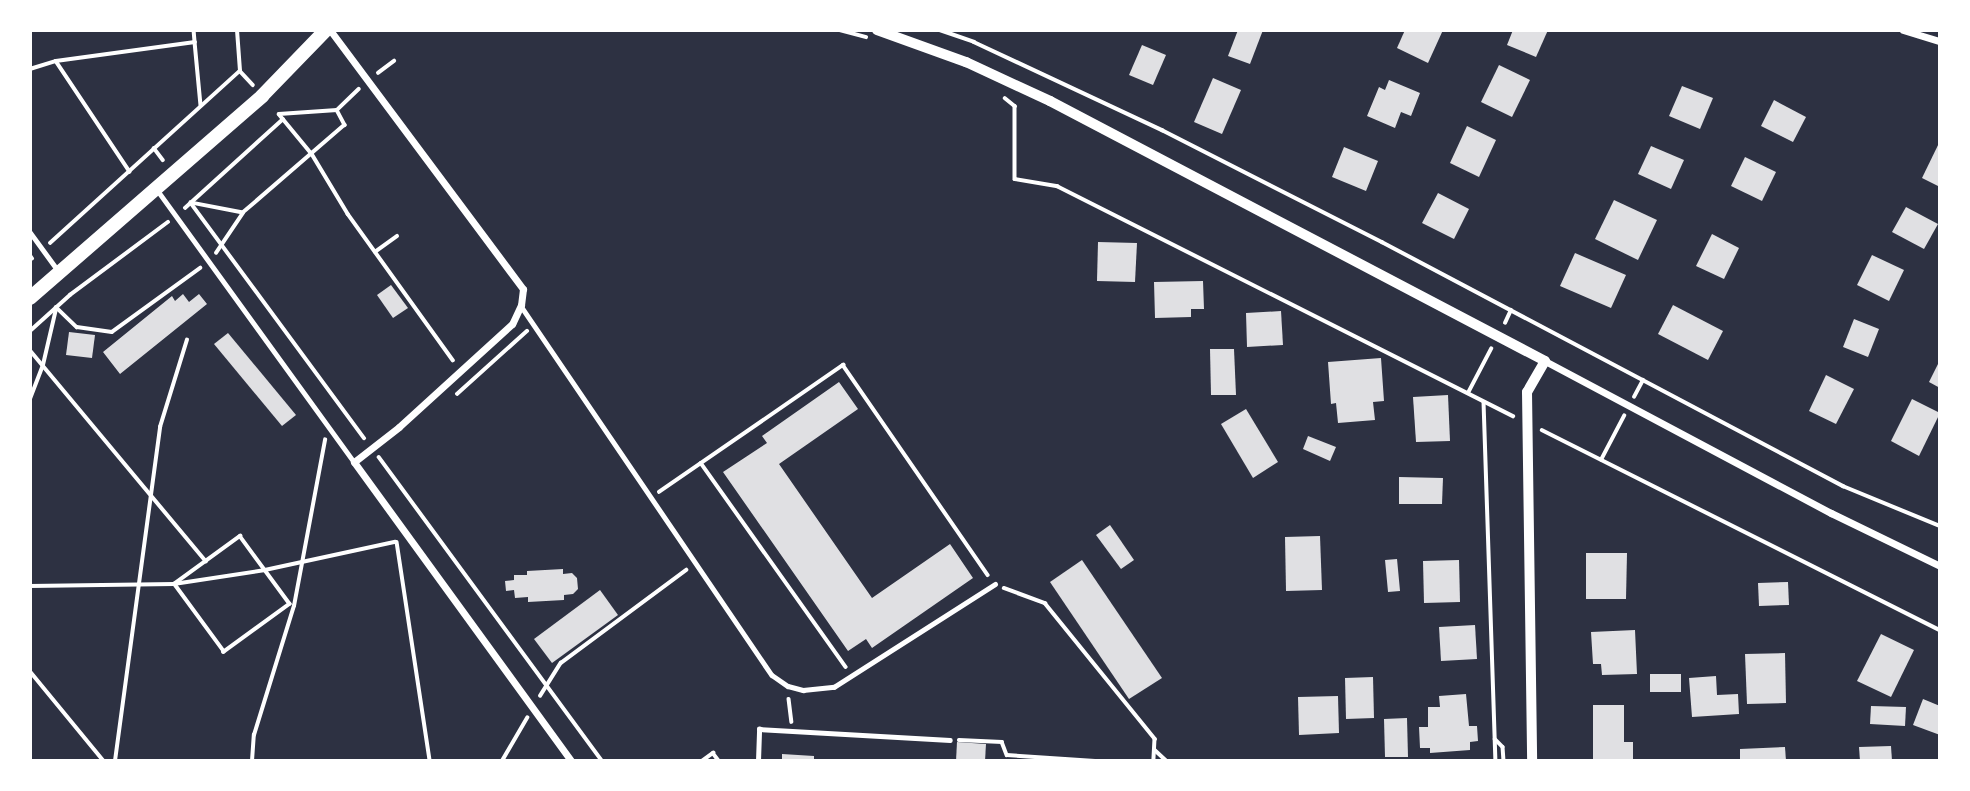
<!DOCTYPE html>
<style>
body{margin:0}
#map{position:relative;width:1970px;height:791px;overflow:hidden;background:#2d3142;font-family:Helvetica,sans-serif}
div>[style]{position:absolute}
[style*='--x']{left:calc(var(--x)*1px);top:calc(var(--y)*1px);width:calc(var(--w)*1px);rotate:calc(var(--a)*1deg)}
.building>*{inset:0;background:#e0e0e3}
.path>*{height:3.5px;margin:-1.75px;padding:0 1.75px;transform-origin:1.75px;border-radius:1.75px;background:#fff}
.service>*{height:4.5px;margin:-2.25px;padding:0 2.25px;transform-origin:2.25px;border-radius:2.25px;background:#fff}
.minor>*{height:7px;margin:-3.5px;padding:0 3.5px;transform-origin:3.5px;border-radius:3.5px;background:#fff}
.tertiary>*{height:10px;margin:-5px;padding:0 5px;transform-origin:5px;border-radius:5px;background:#fff}
.primary>*{height:14px;margin:-7px;padding:0 7px;transform-origin:7px;border-radius:7px;background:#fff}
span{translate:-50% -50%;white-space:nowrap;text-align:center;line-height:1.15;-webkit-text-stroke:5px #fff;paint-order:stroke}
.frame{position:absolute;inset:0;border:32px solid #fff;pointer-events:none}
</style>
<div id="map">
<div class="building">
<div style="clip-path:polygon(1238px 30px,1263px 30px,1250px 64px,1228px 56px)"></div>
<div style="clip-path:polygon(1405px 30px,1443px 30px,1428px 63px,1397px 48px)"></div>
<div style="clip-path:polygon(1513px 30px,1548px 30px,1536px 57px,1507px 45px)"></div>
<div style="clip-path:polygon(1142px 45px,1166px 55px,1153px 85px,1129px 75px)"></div>
<div style="clip-path:polygon(1499px 65px,1530px 80px,1512px 117px,1481px 102px)"></div>
<div style="clip-path:polygon(1213px 78px,1241px 90px,1222px 134px,1194px 122px)"></div>
<div style="clip-path:polygon(1389px 80px,1420px 93px,1411px 116px,1401px 112px,1395px 128px,1367px 116px,1379px 87px,1385px 90px)"></div>
<div style="clip-path:polygon(1682px 86px,1713px 98px,1700px 129px,1669px 116px)"></div>
<div style="clip-path:polygon(1774px 100px,1806px 117px,1793px 142px,1761px 126px)"></div>
<div style="clip-path:polygon(1467px 126px,1496px 140px,1479px 177px,1450px 163px)"></div>
<div style="clip-path:polygon(1940px 141px,1940px 187px,1922px 178px)"></div>
<div style="clip-path:polygon(1651px 146px,1684px 160px,1671px 189px,1638px 174px)"></div>
<div style="clip-path:polygon(1344px 147px,1378px 161px,1366px 191px,1332px 177px)"></div>
<div style="clip-path:polygon(1745px 157px,1776px 172px,1762px 201px,1731px 186px)"></div>
<div style="clip-path:polygon(1438px 193px,1469px 209px,1454px 239px,1422px 223px)"></div>
<div style="clip-path:polygon(1614px 200px,1657px 220px,1638px 260px,1595px 239px)"></div>
<div style="clip-path:polygon(1906px 207px,1938px 224px,1924px 249px,1892px 232px)"></div>
<div style="clip-path:polygon(1712px 234px,1739px 248px,1724px 279px,1696px 266px)"></div>
<div style="clip-path:polygon(1098px 242px,1137px 243px,1135px 282px,1097px 281px)"></div>
<div style="clip-path:polygon(1575px 253px,1626px 275px,1611px 308px,1560px 286px)"></div>
<div style="clip-path:polygon(1872px 255px,1904px 270px,1889px 301px,1857px 285px)"></div>
<div style="clip-path:polygon(1203px 281px,1204px 309px,1191px 309px,1191px 317px,1155px 318px,1154px 282px)"></div>
<div style="clip-path:polygon(391px 285px,408px 308px,393px 318px,377px 295px)"></div>
<div style="clip-path:polygon(183px 294px,189px 302px,199px 294px,207px 304px,120px 374px,103px 352px,172px 296px,175px 301px)"></div>
<div style="clip-path:polygon(1673px 305px,1723px 331px,1708px 360px,1658px 334px)"></div>
<div style="clip-path:polygon(1281px 311px,1283px 345px,1247px 347px,1246px 313px)"></div>
<div style="clip-path:polygon(1854px 319px,1879px 329px,1868px 357px,1843px 347px)"></div>
<div style="clip-path:polygon(69px 332px,95px 335px,92px 358px,66px 355px)"></div>
<div style="clip-path:polygon(228px 333px,296px 415px,282px 426px,214px 344px)"></div>
<div style="clip-path:polygon(1210px 349px,1234px 349px,1236px 395px,1211px 395px)"></div>
<div style="clip-path:polygon(1381px 358px,1384px 401px,1373px 402px,1375px 420px,1338px 423px,1336px 403px,1331px 404px,1328px 362px)"></div>
<div style="clip-path:polygon(1940px 360px,1940px 388px,1929px 382px)"></div>
<div style="clip-path:polygon(1826px 375px,1854px 389px,1836px 424px,1809px 411px)"></div>
<div style="clip-path:polygon(839px 382px,858px 409px,779px 464px,872px 598px,950px 544px,973px 578px,872px 648px,866px 639px,848px 651px,723px 472px,767px 443px,762px 436px)"></div>
<div style="clip-path:polygon(1448px 395px,1450px 441px,1416px 442px,1413px 397px)"></div>
<div style="clip-path:polygon(1912px 399px,1940px 413px,1919px 456px,1891px 441px)"></div>
<div style="clip-path:polygon(1246px 409px,1278px 462px,1253px 478px,1221px 424px)"></div>
<div style="clip-path:polygon(1308px 436px,1336px 447px,1330px 461px,1303px 449px)"></div>
<div style="clip-path:polygon(1399px 477px,1443px 478px,1442px 504px,1399px 504px)"></div>
<div style="clip-path:polygon(1110px 525px,1134px 560px,1121px 569px,1096px 535px)"></div>
<div style="clip-path:polygon(1320px 536px,1322px 590px,1286px 591px,1285px 537px)"></div>
<div style="clip-path:polygon(1586px 553px,1627px 553px,1626px 599px,1586px 599px)"></div>
<div style="clip-path:polygon(1397px 559px,1400px 591px,1388px 592px,1385px 560px)"></div>
<div style="clip-path:polygon(1082px 560px,1162px 678px,1129px 699px,1050px 582px)"></div>
<div style="clip-path:polygon(1459px 560px,1460px 602px,1424px 603px,1423px 561px)"></div>
<div style="clip-path:polygon(563px 569px,563px 574px,572px 573px,577px 578px,578px 589px,573px 594px,564px 595px,564px 600px,528px 602px,528px 597px,515px 598px,514px 590px,506px 591px,505px 581px,514px 580px,514px 575px,527px 575px,527px 571px)"></div>
<div style="clip-path:polygon(1788px 582px,1789px 605px,1759px 606px,1758px 583px)"></div>
<div style="clip-path:polygon(600px 590px,618px 615px,552px 663px,534px 639px)"></div>
<div style="clip-path:polygon(1475px 625px,1477px 659px,1441px 661px,1439px 627px)"></div>
<div style="clip-path:polygon(1635px 630px,1637px 674px,1602px 675px,1601px 664px,1593px 664px,1591px 632px)"></div>
<div style="clip-path:polygon(1881px 634px,1914px 650px,1891px 697px,1857px 681px)"></div>
<div style="clip-path:polygon(1785px 653px,1786px 703px,1747px 704px,1745px 654px)"></div>
<div style="clip-path:polygon(1650px 674px,1681px 674px,1681px 692px,1650px 692px)"></div>
<div style="clip-path:polygon(1716px 676px,1717px 695px,1738px 694px,1739px 714px,1692px 717px,1689px 678px)"></div>
<div style="clip-path:polygon(1373px 677px,1374px 718px,1346px 719px,1345px 678px)"></div>
<div style="clip-path:polygon(1466px 694px,1469px 726px,1477px 726px,1478px 741px,1470px 742px,1470px 750px,1430px 753px,1430px 748px,1420px 748px,1419px 727px,1428px 727px,1428px 707px,1440px 707px,1439px 696px)"></div>
<div style="clip-path:polygon(1338px 696px,1339px 733px,1299px 735px,1298px 697px)"></div>
<div style="clip-path:polygon(1923px 699px,1940px 706px,1940px 735px,1913px 725px)"></div>
<div style="clip-path:polygon(1593px 705px,1624px 705px,1624px 742px,1633px 742px,1633px 761px,1593px 761px)"></div>
<div style="clip-path:polygon(1871px 706px,1906px 707px,1905px 726px,1870px 724px)"></div>
<div style="clip-path:polygon(1407px 718px,1408px 757px,1385px 757px,1384px 719px)"></div>
<div style="clip-path:polygon(957px 742px,986px 744px,985px 761px,956px 761px)"></div>
<div style="clip-path:polygon(1891px 746px,1892px 761px,1860px 761px,1859px 747px)"></div>
<div style="clip-path:polygon(1785px 747px,1786px 761px,1740px 761px,1740px 749px)"></div>
<div style="clip-path:polygon(782px 754px,814px 756px,814px 761px,782px 761px)"></div>
</div>
<div class="path">
<div style="--x:194;--y:30;--w:12;--a:85"></div>
<div style="--x:840;--y:30;--w:27;--a:15"></div>
<div style="--x:940;--y:30;--w:36;--a:19"></div>
<div style="--x:974;--y:42;--w:208;--a:25.1"></div>
<div style="--x:1162;--y:130;--w:247;--a:27"></div>
<div style="--x:1382;--y:242;--w:522;--a:27.89"></div>
<div style="--x:1843;--y:486;--w:105;--a:22.4"></div>
<div style="--x:56;--y:61;--w:140;--a:-7.8"></div>
<div style="--x:195;--y:42;--w:63;--a:84.6"></div>
<div style="--x:30;--y:69;--w:27;--a:-17"></div>
<div style="--x:56;--y:61;--w:133;--a:56.3"></div>
<div style="--x:240;--y:71;--w:19;--a:47"></div>
<div style="--x:378;--y:73;--w:20;--a:-37"></div>
<div style="--x:1005;--y:98;--w:13;--a:39"></div>
<div style="--x:1015;--y:106;--w:73;--a:90"></div>
<div style="--x:1015;--y:179;--w:43;--a:9.5"></div>
<div style="--x:1057;--y:186;--w:511;--a:26.77"></div>
<div style="--x:337;--y:110;--w:17;--a:62"></div>
<div style="--x:345;--y:125;--w:135;--a:139.2"></div>
<div style="--x:243;--y:213;--w:53;--a:-169.1"></div>
<div style="--x:191;--y:203;--w:292;--a:53.6"></div>
<div style="--x:279;--y:114;--w:52;--a:50.5"></div>
<div style="--x:312;--y:154;--w:70;--a:59"></div>
<div style="--x:348;--y:214;--w:180;--a:54.3"></div>
<div style="--x:279;--y:114;--w:58;--a:-3.9"></div>
<div style="--x:337;--y:110;--w:30;--a:-44"></div>
<div style="--x:154;--y:148;--w:15;--a:53"></div>
<div style="--x:185;--y:208;--w:132;--a:-42.2"></div>
<div style="--x:50;--y:243;--w:256;--a:-42.2"></div>
<div style="--x:240;--y:71;--w:41;--a:-94.2"></div>
<div style="--x:375;--y:252;--w:27;--a:-36"></div>
<div style="--x:216;--y:253;--w:48;--a:-56"></div>
<div style="--x:30;--y:255;--w:4;--a:56"></div>
<div style="--x:56;--y:307;--w:29;--a:44"></div>
<div style="--x:77;--y:327;--w:35;--a:8"></div>
<div style="--x:112;--y:332;--w:109;--a:-36"></div>
<div style="--x:1505;--y:323;--w:14;--a:-65"></div>
<div style="--x:30;--y:331;--w:54;--a:-42"></div>
<div style="--x:70;--y:295;--w:122;--a:-36.7"></div>
<div style="--x:30;--y:350;--w:275;--a:50.2"></div>
<div style="--x:1468;--y:393;--w:50;--a:-62.4"></div>
<div style="--x:457;--y:394;--w:94;--a:-42"></div>
<div style="--x:1634;--y:397;--w:19;--a:-62"></div>
<div style="--x:30;--y:399;--w:36;--a:-69"></div>
<div style="--x:43;--y:365;--w:57;--a:-76.9"></div>
<div style="--x:1484;--y:402;--w:359;--a:88.1"></div>
<div style="--x:1542;--y:430;--w:445;--a:26.7"></div>
<div style="--x:379;--y:457;--w:377;--a:53.7"></div>
<div style="--x:1601;--y:460;--w:50;--a:-62.4"></div>
<div style="--x:701;--y:463;--w:250;--a:54.6"></div>
<div style="--x:659;--y:492;--w:224;--a:-34.6"></div>
<div style="--x:843;--y:365;--w:255;--a:55.4"></div>
<div style="--x:240;--y:536;--w:84;--a:53.7"></div>
<div style="--x:290;--y:604;--w:82;--a:144"></div>
<div style="--x:224;--y:652;--w:84;--a:-126.3"></div>
<div style="--x:174;--y:584;--w:82;--a:-36"></div>
<div style="--x:397;--y:542;--w:221;--a:81.4"></div>
<div style="--x:30;--y:586;--w:144;--a:-0.8"></div>
<div style="--x:174;--y:584;--w:92;--a:-8.7"></div>
<div style="--x:265;--y:570;--w:133;--a:-12.2"></div>
<div style="--x:1004;--y:588;--w:44;--a:20.1"></div>
<div style="--x:1045;--y:603;--w:175;--a:51"></div>
<div style="--x:1155;--y:739;--w:22;--a:93"></div>
<div style="--x:30;--y:671;--w:117;--a:50.6"></div>
<div style="--x:540;--y:696;--w:39;--a:-58"></div>
<div style="--x:561;--y:663;--w:156;--a:-36.6"></div>
<div style="--x:789;--y:699;--w:23;--a:83"></div>
<div style="--x:1495;--y:739;--w:11;--a:45"></div>
<div style="--x:1503;--y:747;--w:14;--a:86"></div>
<div style="--x:959;--y:740;--w:43;--a:2.7"></div>
<div style="--x:1002;--y:742;--w:14;--a:69"></div>
<div style="--x:1007;--y:755;--w:88;--a:3.9"></div>
<div style="--x:1155;--y:750;--w:16;--a:43"></div>
<div style="--x:115;--y:761;--w:337;--a:-82.3"></div>
<div style="--x:160;--y:427;--w:91;--a:-72.8"></div>
<div style="--x:252;--y:761;--w:26;--a:-86"></div>
<div style="--x:254;--y:735;--w:135;--a:-72.8"></div>
<div style="--x:294;--y:606;--w:169;--a:-79.4"></div>
<div style="--x:502;--y:761;--w:50;--a:-59.8"></div>
<div style="--x:702;--y:761;--w:14;--a:-36"></div>
<div style="--x:713;--y:753;--w:10;--a:53"></div>
</div>
<div class="service">
<div style="--x:158;--y:191;--w:334;--a:54.1"></div>
<div style="--x:30;--y:232;--w:46;--a:53.9"></div>
<div style="--x:521;--y:306;--w:446;--a:55.8"></div>
<div style="--x:772;--y:675;--w:19;--a:35"></div>
<div style="--x:788;--y:686;--w:16;--a:15"></div>
<div style="--x:803;--y:690;--w:31;--a:-6"></div>
<div style="--x:834;--y:687;--w:191;--a:-32.6"></div>
<div style="--x:758;--y:761;--w:32;--a:-88"></div>
<div style="--x:759;--y:729;--w:191;--a:3.3"></div>
</div>
<div class="minor">
<div style="--x:330;--y:30;--w:323;--a:53.3"></div>
<div style="--x:523;--y:289;--w:16;--a:97"></div>
<div style="--x:521;--y:305;--w:21;--a:115"></div>
<div style="--x:512;--y:324;--w:153;--a:137.7"></div>
<div style="--x:399;--y:427;--w:57;--a:142.1"></div>
<div style="--x:354;--y:462;--w:369;--a:54"></div>
<div style="--x:1903;--y:30;--w:39;--a:17"></div>
<div style="--x:1545;--y:361;--w:324;--a:28"></div>
<div style="--x:1831;--y:513;--w:121;--a:25.9"></div>
</div>
<div class="tertiary">
<div style="--x:877;--y:30;--w:95;--a:19.8"></div>
<div style="--x:966;--y:62;--w:93;--a:24.9"></div>
<div style="--x:1050;--y:101;--w:559;--a:27.71"></div>
<div style="--x:1545;--y:361;--w:36;--a:120"></div>
<div style="--x:1527;--y:392;--w:369;--a:89.2"></div>
</div>
<div class="primary">
<div style="--x:30;--y:298;--w:308;--a:-41"></div>
<div style="--x:262;--y:96;--w:92;--a:-45.9"></div>
</div>
<div class="frame"></div>
</div>
